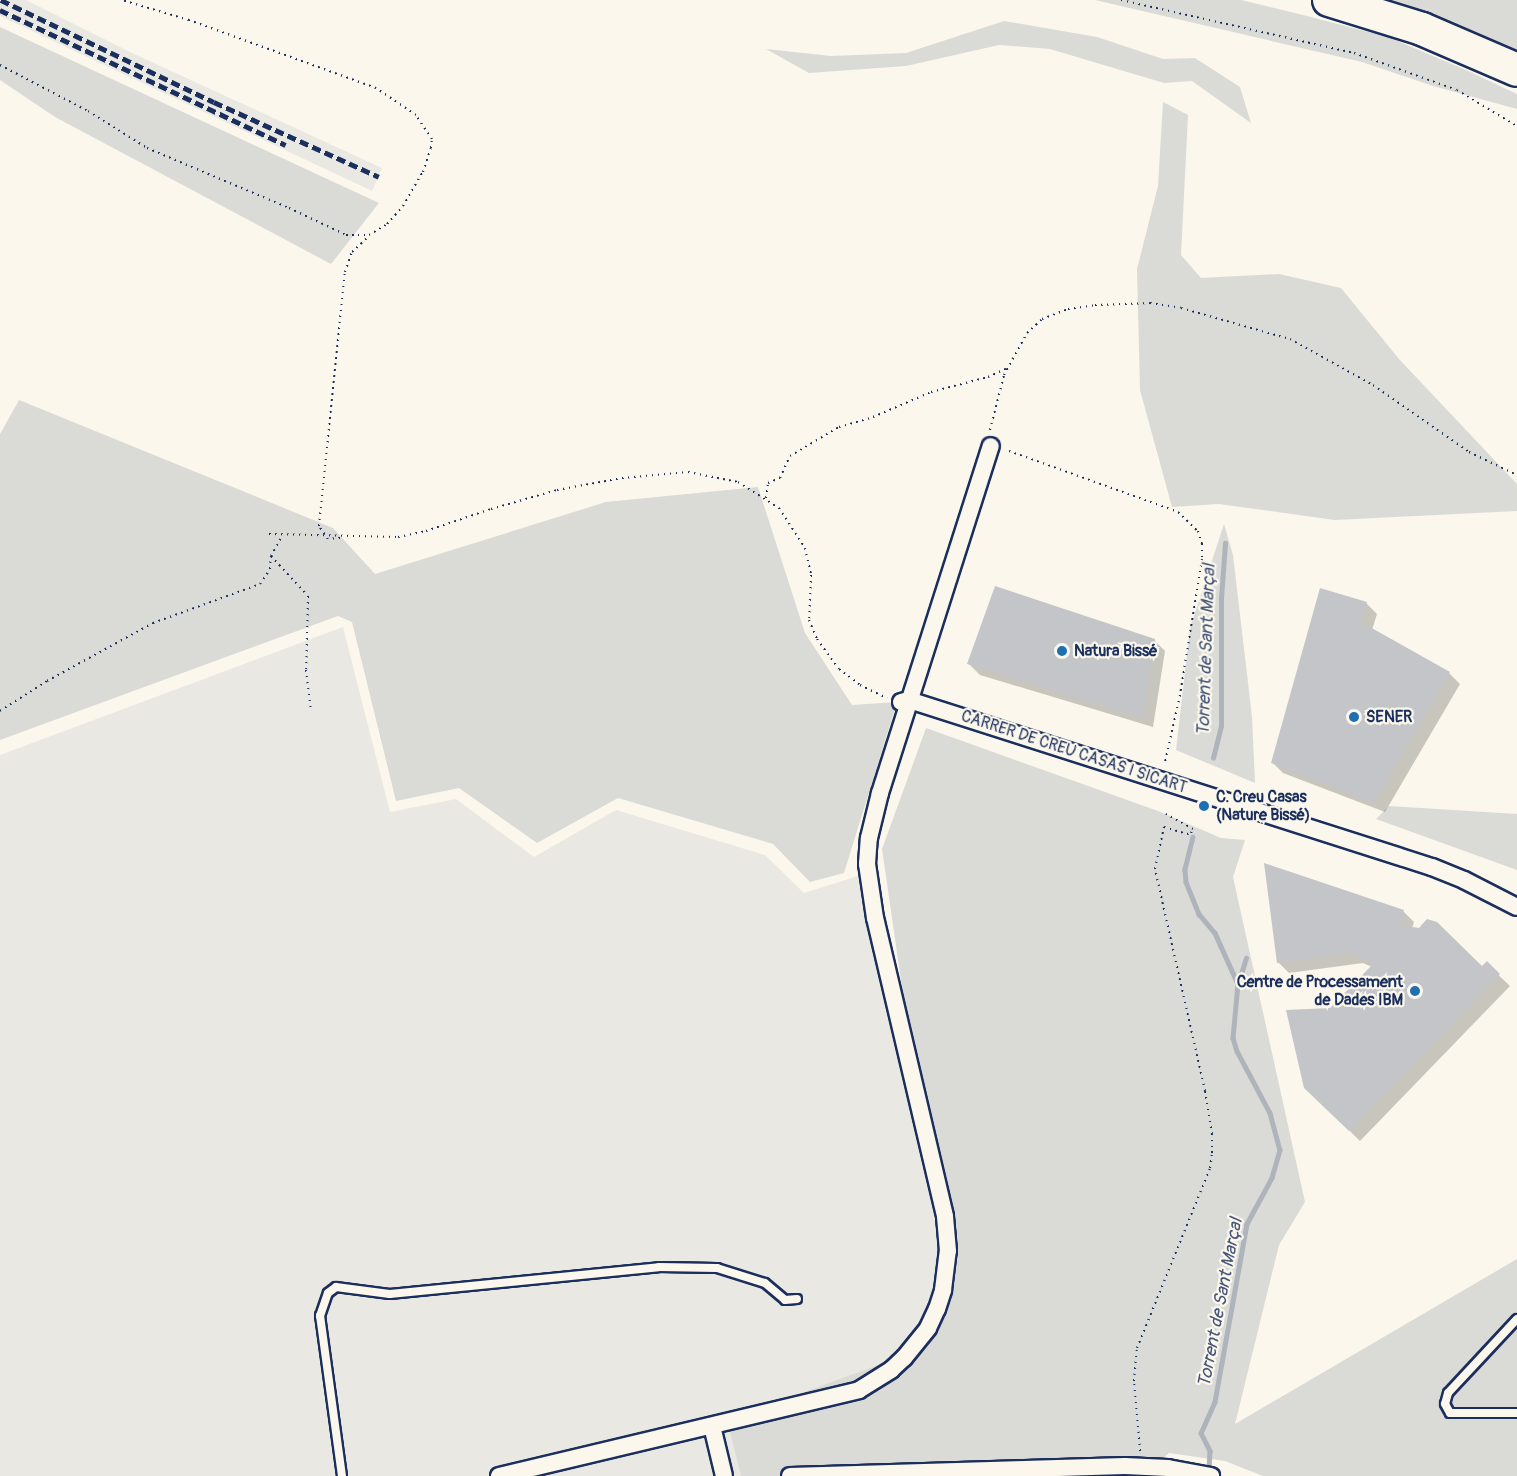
<!DOCTYPE html>
<meta charset="utf-8">
<style>
body{margin:0}
#map{position:relative;width:1517px;height:1476px;overflow:hidden;background:#fbf7ec;font-family:Pangolin,sans-serif}
div>[style]{position:absolute}
[style*='--x']{left:calc(var(--x)*1px);top:calc(var(--y)*1px);width:calc(var(--w)*1px);rotate:calc(var(--a)*1deg)}
.built>*{inset:0;background:#eae8e2}
.green>*{inset:0;background:#dadad7}
.shadow>*{inset:0;background:#0003}
.stream>*{height:4.5px;margin:-2.25px;padding:0 2.25px;transform-origin:2.25px;border-radius:2.25px;background:#afb3bb}
.building>*{inset:0;background:#c3c5c9}
.path>*{height:2px;margin-top:-1px;transform-origin:0;background:repeating-linear-gradient(90deg,#1b2f5e 0 1.5px,transparent 0 6px)}
.roads{filter:drop-shadow(2px 0 #1b2f5e) drop-shadow(-2px 0 #1b2f5e) drop-shadow(0 2px #1b2f5e) drop-shadow(0 -2px #1b2f5e)}
.lane>*{height:8px;margin:-4px;padding:0 4px;transform-origin:4px;border-radius:4px;background:#fbf7ec}
.street>*{height:16px;margin:-8px;padding:0 8px;transform-origin:8px;border-radius:8px;background:#fbf7ec}
.highway>*{height:32px;margin:-16px;padding:0 16px;transform-origin:16px;border-radius:16px;background:#fbf7ec}
.rail>*{height:4.5px;margin-top:-2.25px;transform-origin:0;background:repeating-linear-gradient(90deg,#1b2f5e 0 9px,transparent 0 13.5px)}
.dots>*{width:16px;height:16px;translate:-50% -50%;box-sizing:border-box;border:3px solid #fbf7ec;border-radius:50%}
span{translate:-50% -50%;white-space:nowrap;text-align:center;line-height:1.15;-webkit-text-stroke:4.5px #fbf7ec;paint-order:stroke}
.poi-label{font-size:16px;color:#1b2f5e;font-weight:700}
.left{translate:0 -50%;text-align:left}
.right{translate:-100% -50%;text-align:right}
.street-label{font-size:16px;color:#1b2f5e}
.water-label{font-size:18px;color:#47577a;font-style:italic}
</style>
<div id="map">
<div class="built">
<div style="clip-path:polygon(0 0,26px 0,130px 52px,382px 168px,372px 191px,0 16px)"></div>
<div style="clip-path:polygon(343px 627px,390px 812px,456px 799px,534px 857px,616px 810px,765px 855px,804px 893px,861px 875px,925px 1152px,941px 1257px,930px 1315px,886px 1362px,728px 1420px,741px 1476px,0 1476px,0 755px)"></div>
</div>
<div class="green">
<div style="clip-path:polygon(1095px 0,1241px 0,1299px 14px,1388px 37px,1466px 70px,1517px 94px,1517px 109px,1433px 86px,1362px 62px)"></div>
<div style="clip-path:polygon(1378px 0,1517px 0,1517px 55px)"></div>
<div style="clip-path:polygon(1004px 21px,1097px 37px,1163px 59px,1195px 58px,1240px 87px,1251px 123px,1192px 81px,1164px 83px,1050px 49px,999px 45px,906px 66px,809px 73px,766px 49px,831px 56px,906px 53px)"></div>
<div style="clip-path:polygon(0 27px,379px 203px,331px 264px,55px 117px,0 80px)"></div>
<div style="clip-path:polygon(1163px 102px,1188px 115px,1181px 255px,1201px 278px,1279px 274px,1341px 288px,1399px 359px,1517px 484px,1517px 511px,1335px 520px,1219px 504px,1172px 507px,1140px 390px,1137px 269px,1158px 186px)"></div>
<div style="clip-path:polygon(19px 400px,333px 528px,375px 574px,606px 502px,758px 487px,805px 633px,852px 705px,897px 702px,844px 873px,810px 882px,773px 844px,618px 798px,537px 843px,459px 788px,396px 801px,352px 622px,338px 616px,0 740px,0 434px)"></div>
<div style="clip-path:polygon(1224px 524px,1233px 555px,1252px 717px,1255px 783px,1176px 750px,1190px 628px)"></div>
<div style="clip-path:polygon(926px 728px,1158px 811px,1221px 838px,1245px 840px,1233px 877px,1305px 1202px,1279px 1245px,1235px 1424px,1517px 1259px,1517px 1476px,1263px 1476px,1225px 1461px,1169px 1453px,1143px 1476px,741px 1476px,727px 1420px,886px 1362px,930px 1315px,941px 1257px,882px 849px)"></div>
<div style="clip-path:polygon(1389px 806px,1517px 814px,1517px 870px,1376px 819px)"></div>
</div>
<div class="shadow">
<div style="clip-path:polygon(1321px 590px,1367px 604px,1377px 614px,1372px 630px,1449px 673px,1460px 684px,1385px 812px,1283px 773px,1272px 762px)"></div>
<div style="clip-path:polygon(1154px 640px,1165px 651px,1153px 727px,980px 675px,969px 664px)"></div>
<div style="clip-path:polygon(1266px 865px,1404px 912px,1414px 922px,1412px 928px,1482px 968px,1487px 964px,1510px 986px,1360px 1141px,1305px 1087px,1372px 967px,1363px 963px,1289px 973px,1278px 962px)"></div>
</div>
<div class="stream">
<div style="--x:1213;--y:758;--w:33;--a:-76"></div>
<div style="--x:1221;--y:726;--w:128;--a:-90"></div>
<div style="--x:1221;--y:598;--w:55;--a:-85.8"></div>
<div style="--x:1193;--y:837;--w:34;--a:104"></div>
<div style="--x:1185;--y:870;--w:12;--a:85"></div>
<div style="--x:1186;--y:882;--w:35;--a:68"></div>
<div style="--x:1199;--y:914;--w:25;--a:50"></div>
<div style="--x:1215;--y:933;--w:56;--a:65.7"></div>
<div style="--x:1238;--y:984;--w:54;--a:95.3"></div>
<div style="--x:1233;--y:1038;--w:14;--a:73"></div>
<div style="--x:1237;--y:1051;--w:70;--a:62"></div>
<div style="--x:1270;--y:1113;--w:38;--a:75"></div>
<div style="--x:1280;--y:1150;--w:29;--a:106"></div>
<div style="--x:1272;--y:1178;--w:52;--a:118.5"></div>
<div style="--x:1247;--y:1224;--w:181;--a:100.2"></div>
<div style="--x:1215;--y:1402;--w:34;--a:114"></div>
<div style="--x:1201;--y:1433;--w:20;--a:63"></div>
<div style="--x:1210;--y:1451;--w:20;--a:93"></div>
<div style="--x:1238;--y:984;--w:27;--a:-73"></div>
</div>
<div class="building">
<div style="clip-path:polygon(995px 586px,1155px 639px,1143px 718px,967px 664px)"></div>
<div style="clip-path:polygon(1320px 588px,1367px 602px,1361px 622px,1450px 672px,1374px 803px,1271px 763px)"></div>
<div style="clip-path:polygon(1264px 863px,1404px 910px,1400px 925px,1419px 928px,1427px 919px,1437px 922px,1482px 966px,1487px 961px,1500px 974px,1349px 1131px,1304px 1088px,1286px 1010px,1330px 1008px,1374px 963px,1351px 953px,1277px 963px)"></div>
</div>
<div class="path">
<div style="--x:1121;--y:0;--w:239;--a:12.8"></div>
<div style="--x:1354;--y:53;--w:109;--a:19.8"></div>
<div style="--x:1457;--y:90;--w:70;--a:31"></div>
<div style="--x:0;--y:65;--w:99;--a:27.6"></div>
<div style="--x:88;--y:111;--w:70;--a:32.1"></div>
<div style="--x:147;--y:148;--w:154;--a:22.9"></div>
<div style="--x:289;--y:208;--w:63;--a:25.3"></div>
<div style="--x:346;--y:235;--w:23;--a:0"></div>
<div style="--x:369;--y:235;--w:21;--a:-31"></div>
<div style="--x:387;--y:224;--w:24;--a:-48"></div>
<div style="--x:403;--y:206;--w:39;--a:-60"></div>
<div style="--x:423;--y:172;--w:25;--a:-72"></div>
<div style="--x:431;--y:148;--w:9;--a:-84"></div>
<div style="--x:432;--y:139;--w:29;--a:-124"></div>
<div style="--x:416;--y:115;--w:48;--a:-146"></div>
<div style="--x:376;--y:88;--w:199;--a:-160"></div>
<div style="--x:189;--y:20;--w:70;--a:-163.4"></div>
<div style="--x:990;--y:430;--w:57;--a:-75.7"></div>
<div style="--x:1004;--y:375;--w:48;--a:-61.3"></div>
<div style="--x:1027;--y:333;--w:21;--a:-43"></div>
<div style="--x:1042;--y:319;--w:28;--a:-21"></div>
<div style="--x:1068;--y:309;--w:27;--a:-8"></div>
<div style="--x:1095;--y:305;--w:55;--a:-2.1"></div>
<div style="--x:1150;--y:303;--w:31;--a:9"></div>
<div style="--x:1181;--y:308;--w:113;--a:15.9"></div>
<div style="--x:1290;--y:339;--w:95;--a:29"></div>
<div style="--x:1373;--y:385;--w:117;--a:34.9"></div>
<div style="--x:1469;--y:452;--w:53;--a:25.6"></div>
<div style="--x:1009;--y:451;--w:180;--a:19.8"></div>
<div style="--x:1178;--y:512;--w:28;--a:44"></div>
<div style="--x:1198;--y:531;--w:14;--a:73"></div>
<div style="--x:1202;--y:544;--w:15;--a:90"></div>
<div style="--x:1202;--y:559;--w:138;--a:99.2"></div>
<div style="--x:1180;--y:695;--w:69;--a:102.6"></div>
<div style="--x:766;--y:498;--w:15;--a:-82"></div>
<div style="--x:768;--y:483;--w:13;--a:-23"></div>
<div style="--x:780;--y:478;--w:24;--a:-66"></div>
<div style="--x:790;--y:456;--w:57;--a:-30.6"></div>
<div style="--x:839;--y:427;--w:35;--a:-16"></div>
<div style="--x:873;--y:417;--w:63;--a:-23.3"></div>
<div style="--x:931;--y:392;--w:59;--a:-14.7"></div>
<div style="--x:988;--y:377;--w:21;--a:-25"></div>
<div style="--x:269;--y:534;--w:129;--a:1.3"></div>
<div style="--x:398;--y:537;--w:29;--a:-12"></div>
<div style="--x:426;--y:531;--w:69;--a:-18.7"></div>
<div style="--x:491;--y:509;--w:69;--a:-16.1"></div>
<div style="--x:557;--y:490;--w:66;--a:-10.5"></div>
<div style="--x:622;--y:478;--w:66;--a:-5.2"></div>
<div style="--x:688;--y:472;--w:51;--a:11.3"></div>
<div style="--x:738;--y:482;--w:49;--a:32.4"></div>
<div style="--x:779;--y:508;--w:48;--a:57"></div>
<div style="--x:805;--y:548;--w:28;--a:77"></div>
<div style="--x:811;--y:575;--w:45;--a:92.5"></div>
<div style="--x:809;--y:620;--w:21;--a:67"></div>
<div style="--x:817;--y:639;--w:37;--a:54"></div>
<div style="--x:839;--y:669;--w:26;--a:37"></div>
<div style="--x:860;--y:685;--w:30;--a:26"></div>
<div style="--x:340;--y:538;--w:12;--a:175"></div>
<div style="--x:328;--y:539;--w:16;--a:-125"></div>
<div style="--x:319;--y:526;--w:255;--a:-84.2"></div>
<div style="--x:345;--y:272;--w:21;--a:-71"></div>
<div style="--x:352;--y:252;--w:23;--a:-43"></div>
<div style="--x:271;--y:556;--w:54;--a:47.2"></div>
<div style="--x:308;--y:596;--w:74;--a:91.5"></div>
<div style="--x:306;--y:670;--w:38;--a:83"></div>
<div style="--x:0;--y:711;--w:56;--a:-32.6"></div>
<div style="--x:47;--y:681;--w:121;--a:-28.7"></div>
<div style="--x:153;--y:623;--w:114;--a:-20"></div>
<div style="--x:260;--y:584;--w:18;--a:-56"></div>
<div style="--x:270;--y:569;--w:13;--a:-86"></div>
<div style="--x:271;--y:556;--w:23;--a:-61"></div>
<div style="--x:1140;--y:1451;--w:70;--a:-94.9"></div>
<div style="--x:1134;--y:1381;--w:33;--a:-85"></div>
<div style="--x:1137;--y:1348;--w:194;--a:-67.9"></div>
<div style="--x:1210;--y:1168;--w:15;--a:-82"></div>
<div style="--x:1212;--y:1153;--w:19;--a:-90"></div>
<div style="--x:1212;--y:1134;--w:44;--a:-99.2"></div>
<div style="--x:1205;--y:1091;--w:228;--a:-102.7"></div>
<div style="--x:1155;--y:869;--w:43;--a:-77.9"></div>
<div style="--x:1164;--y:827;--w:24;--a:17"></div>
<div style="--x:1187;--y:834;--w:4;--a:-14"></div>
<div style="--x:1191;--y:833;--w:4;--a:-63"></div>
<div style="--x:1193;--y:829;--w:31;--a:-151"></div>
</div>
<div class="roads">
<div class="lane">
<div style="--x:1517;--y:1319;--w:101;--a:133"></div>
<div style="--x:1448;--y:1393;--w:11;--a:105"></div>
<div style="--x:1445;--y:1404;--w:10;--a:61"></div>
<div style="--x:1450;--y:1413;--w:67;--a:0"></div>
<div style="--x:342;--y:1476;--w:162;--a:-97.8"></div>
<div style="--x:320;--y:1316;--w:24;--a:-71"></div>
<div style="--x:328;--y:1293;--w:10;--a:-37"></div>
<div style="--x:336;--y:1287;--w:54;--a:7.4"></div>
<div style="--x:390;--y:1294;--w:270;--a:-5.7"></div>
<div style="--x:659;--y:1267;--w:58;--a:1"></div>
<div style="--x:717;--y:1268;--w:50;--a:17.4"></div>
<div style="--x:765;--y:1283;--w:26;--a:40"></div>
<div style="--x:785;--y:1300;--w:12;--a:-5"></div>
</div>
<div class="street">
<div style="--x:901;--y:702;--w:8;--a:-14"></div>
<div style="--x:909;--y:700;--w:549;--a:17.71"></div>
<div style="--x:1432;--y:867;--w:35;--a:22"></div>
<div style="--x:1464;--y:880;--w:59;--a:27"></div>
<div style="--x:712;--y:1426;--w:51;--a:76.5"></div>
<div style="--x:499;--y:1476;--w:370;--a:-13.4"></div>
<div style="--x:859;--y:1390;--w:38;--a:-32"></div>
<div style="--x:891;--y:1370;--w:18;--a:-43"></div>
<div style="--x:904;--y:1358;--w:38;--a:-51"></div>
<div style="--x:928;--y:1328;--w:21;--a:-65"></div>
<div style="--x:937;--y:1309;--w:20;--a:-72"></div>
<div style="--x:943;--y:1290;--w:39;--a:-83"></div>
<div style="--x:948;--y:1251;--w:35;--a:-95"></div>
<div style="--x:945;--y:1216;--w:306;--a:-103.2"></div>
<div style="--x:875;--y:918;--w:55;--a:-98.4"></div>
<div style="--x:867;--y:864;--w:26;--a:-86"></div>
<div style="--x:869;--y:838;--w:46;--a:-76.3"></div>
<div style="--x:880;--y:793;--w:364;--a:-72.3"></div>
<div style="--x:790;--y:1476;--w:335;--a:-1.7"></div>
<div style="--x:1125;--y:1466;--w:43;--a:2.7"></div>
<div style="--x:1168;--y:1468;--w:44;--a:10.5"></div>
</div>
<div class="highway">
<div style="--x:1329;--y:0;--w:97;--a:17.3"></div>
<div style="--x:1422;--y:29;--w:103;--a:23.3"></div>
</div>
</div>
<div class="rail">
<div style="--x:1;--y:0;--w:236;--a:25.6"></div>
<div style="--x:214;--y:102;--w:181;--a:24.4"></div>
<div style="--x:0;--y:10;--w:316;--a:25.3"></div>
</div>
<div class="dots">
<div style="left:1062px;top:651px;background:#1f6fb2"></div>
<div style="left:1354px;top:717px;background:#1f6fb2"></div>
<div style="left:1204px;top:806px;background:#1f6fb2"></div>
<div style="left:1415px;top:991px;background:#1f6fb2"></div>
</div>
<div class="poi-label">
<span class="left" style="left:1074px;top:651px">Natura Bissé</span>
<span class="left" style="left:1366px;top:717px">SENER</span>
<span class="left" style="left:1216px;top:806px">C. Creu Casas<br>(Nature Bissé)</span>
<span class="right" style="left:1403px;top:991px">Centre de Processament<br>de Dades IBM</span>
</div>
<div class="street-label">
<span style="left:1074px;top:752px;rotate:18deg">CARRER DE CREU CASAS I SICART</span>
</div>
<div class="water-label">
<span style="left:1207px;top:650px;rotate:-88deg">Torrent de Sant Marçal</span>
<span style="left:1221px;top:1303px;rotate:-79deg">Torrent de Sant Marçal</span>
</div>
</div>
